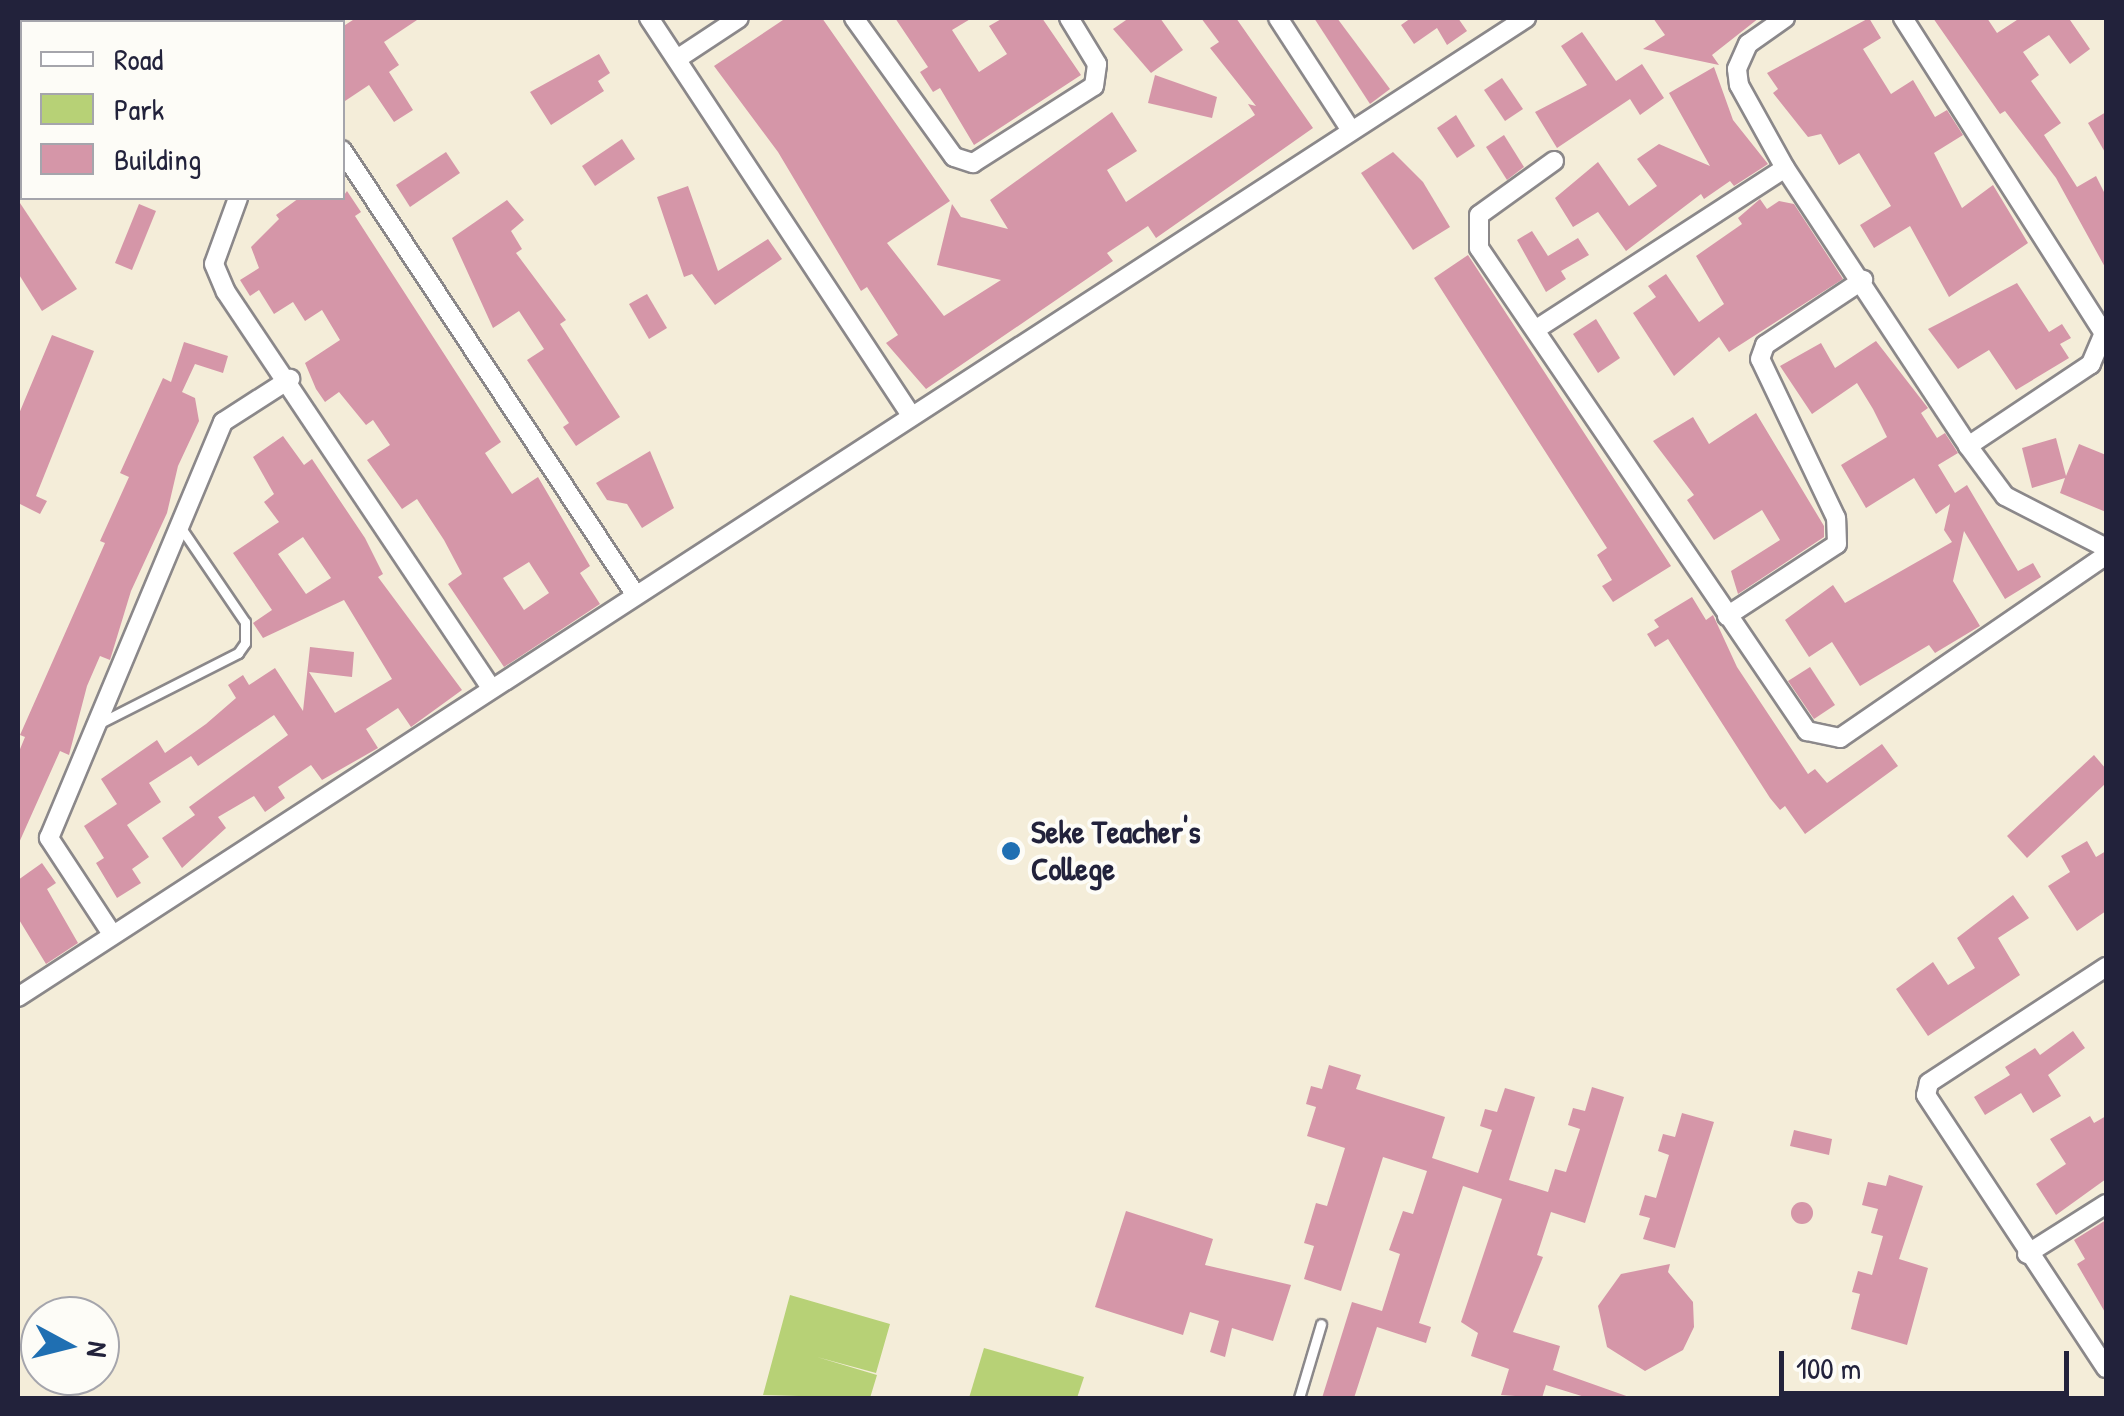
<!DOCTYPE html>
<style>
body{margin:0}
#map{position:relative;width:2124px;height:1416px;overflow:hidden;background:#f4edd9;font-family:"Patrick Hand",sans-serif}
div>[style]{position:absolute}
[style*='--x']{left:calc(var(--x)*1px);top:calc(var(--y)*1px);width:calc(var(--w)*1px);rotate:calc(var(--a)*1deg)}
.green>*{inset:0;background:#b7d176}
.building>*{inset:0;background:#d596a8}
.round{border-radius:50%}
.roads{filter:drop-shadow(2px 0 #8b888a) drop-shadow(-2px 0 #8b888a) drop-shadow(0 2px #8b888a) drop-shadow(0 -2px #8b888a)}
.lane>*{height:9px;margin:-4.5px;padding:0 4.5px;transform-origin:4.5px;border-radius:4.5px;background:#fff}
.street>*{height:18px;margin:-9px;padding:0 9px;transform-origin:9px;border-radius:9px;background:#fff}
.secondary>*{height:25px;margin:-12.5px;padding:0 12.5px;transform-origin:12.5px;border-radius:12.5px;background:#fff}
.dots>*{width:28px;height:28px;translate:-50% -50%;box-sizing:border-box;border:5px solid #fdfcf7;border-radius:50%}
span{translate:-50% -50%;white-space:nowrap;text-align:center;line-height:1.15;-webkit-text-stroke:8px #fdfcf7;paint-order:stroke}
.poi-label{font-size:32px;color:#22223b;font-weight:700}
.left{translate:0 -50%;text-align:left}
.frame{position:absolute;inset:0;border:20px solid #22223b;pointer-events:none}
.legend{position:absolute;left:20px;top:20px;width:325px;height:180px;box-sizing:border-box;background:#fdfcf7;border:2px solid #a5a5ac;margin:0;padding:12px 18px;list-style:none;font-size:30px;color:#22223b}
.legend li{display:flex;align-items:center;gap:20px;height:50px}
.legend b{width:50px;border:2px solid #a5a5ac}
.north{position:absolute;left:20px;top:1296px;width:100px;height:100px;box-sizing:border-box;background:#fdfcf7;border:2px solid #a5a5ac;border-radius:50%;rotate:97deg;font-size:28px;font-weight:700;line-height:40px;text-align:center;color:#22223b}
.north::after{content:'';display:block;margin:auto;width:35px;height:45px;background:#1f6fb2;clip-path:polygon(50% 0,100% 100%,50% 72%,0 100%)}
.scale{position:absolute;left:1779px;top:1351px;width:290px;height:45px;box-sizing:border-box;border:5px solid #22223b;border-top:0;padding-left:12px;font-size:30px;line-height:35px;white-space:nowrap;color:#22223b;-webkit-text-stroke:8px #fdfcf7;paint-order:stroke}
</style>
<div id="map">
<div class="green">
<div style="clip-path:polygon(790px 1295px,890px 1324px,876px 1373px,817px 1357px,877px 1375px,870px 1398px,763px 1395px)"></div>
<div style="clip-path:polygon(984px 1348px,1084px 1377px,1077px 1398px,969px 1398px)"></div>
</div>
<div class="building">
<div style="clip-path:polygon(356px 18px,420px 18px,384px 42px,399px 65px,389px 72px,413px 110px,394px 122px,369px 85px,342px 103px,342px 27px)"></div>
<div style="clip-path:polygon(786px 18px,822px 18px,950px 201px,887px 243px,944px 316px,1001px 280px,937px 265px,952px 204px,961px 217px,1008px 229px,990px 200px,1112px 112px,1137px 151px,1107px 170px,1126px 202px,1255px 115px,1248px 104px,1256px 106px,1210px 48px,1219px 42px,1201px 18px,1236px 18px,1313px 128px,1156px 238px,1148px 226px,1107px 253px,1113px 261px,926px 389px,886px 343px,898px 335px,867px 287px,861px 291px,778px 152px,714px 66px)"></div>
<div style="clip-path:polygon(895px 18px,972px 18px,952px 30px,979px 72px,1007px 54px,989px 26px,1003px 18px,1042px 18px,1081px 75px,974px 145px,940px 88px,933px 92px,920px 72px,928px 67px)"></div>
<div style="clip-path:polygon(1129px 18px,1160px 18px,1183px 50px,1151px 73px,1113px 29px)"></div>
<div style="clip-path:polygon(1314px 18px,1337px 18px,1390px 89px,1370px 104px)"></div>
<div style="clip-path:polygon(1411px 18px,1458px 18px,1467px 31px,1447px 45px,1437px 28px,1414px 44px,1401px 25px)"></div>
<div style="clip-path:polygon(1653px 18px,1759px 18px,1712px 55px,1719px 65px,1643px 49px,1665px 35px)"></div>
<div style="clip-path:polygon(1869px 18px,1881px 38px,1863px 49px,1891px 94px,1913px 80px,1935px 117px,1947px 110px,1963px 135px,1934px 153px,1962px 208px,1993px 185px,2028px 243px,1949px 297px,1910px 226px,1874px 248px,1860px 225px,1891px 206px,1859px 153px,1839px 165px,1821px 134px,1808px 137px,1773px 93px,1778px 89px,1767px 73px)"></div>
<div style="clip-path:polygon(1933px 18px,1987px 18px,1997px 33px,2020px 18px,2074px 18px,2070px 20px,2090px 49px,2070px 64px,2049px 35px,2023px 52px,2039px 75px,2031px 81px,2061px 123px,2044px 135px,2077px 187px,2096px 176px,2106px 196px,2106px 269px,2056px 178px,2005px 111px,2000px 114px)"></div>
<div style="clip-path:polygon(1582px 32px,1616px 81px,1642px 64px,1664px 98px,1640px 115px,1630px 99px,1557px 148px,1535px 112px,1587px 85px,1561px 46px)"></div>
<div style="clip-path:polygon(599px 54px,610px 73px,598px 81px,604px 91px,551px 125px,530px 92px)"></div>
<div style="clip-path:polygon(1714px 67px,1733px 120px,1768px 164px,1734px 186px,1730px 181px,1704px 199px,1701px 194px,1626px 251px,1598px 212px,1573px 227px,1555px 198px,1598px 162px,1629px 206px,1657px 186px,1637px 159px,1659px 144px,1710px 166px,1669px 93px)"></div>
<div style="clip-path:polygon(1155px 75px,1217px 97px,1212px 118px,1148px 103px)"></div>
<div style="clip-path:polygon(1502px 78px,1523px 109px,1505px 121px,1484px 90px)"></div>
<div style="clip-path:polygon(2106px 112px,2106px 154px,2088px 123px)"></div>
<div style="clip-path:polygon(1456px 115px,1475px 146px,1457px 158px,1437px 128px)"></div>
<div style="clip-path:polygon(1504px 135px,1524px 167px,1507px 180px,1486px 147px)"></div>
<div style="clip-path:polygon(622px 139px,635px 159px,595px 186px,582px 166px)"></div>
<div style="clip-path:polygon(446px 152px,460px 173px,410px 207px,396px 185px)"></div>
<div style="clip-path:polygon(1393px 152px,1423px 182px,1450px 227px,1413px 250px,1361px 173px)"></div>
<div style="clip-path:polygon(688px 186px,718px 271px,768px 239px,782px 259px,715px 305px,692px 274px,684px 277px,657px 197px)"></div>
<div style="clip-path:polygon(evenodd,347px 191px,361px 212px,355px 216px,501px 442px,485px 453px,512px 494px,538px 477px,590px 566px,580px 573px,600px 604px,504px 667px,448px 584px,462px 574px,444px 540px,417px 499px,402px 509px,367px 460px,390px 445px,373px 420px,366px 425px,339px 392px,325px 402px,316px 389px,305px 363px,340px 340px,322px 310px,305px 321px,293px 302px,274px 314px,259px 290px,250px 296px,240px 280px,259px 268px,251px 247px,279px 219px,276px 215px,299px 198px,342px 198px,347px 191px,529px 562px,549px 593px,524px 610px,503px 578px,529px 562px)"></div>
<div style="clip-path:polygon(1760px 199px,1767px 209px,1779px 201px,1794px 204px,1843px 279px,1729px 352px,1719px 337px,1674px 376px,1633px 313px,1656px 297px,1648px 286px,1666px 274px,1699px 322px,1724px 304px,1696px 256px,1742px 224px,1738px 218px)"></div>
<div style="clip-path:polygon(18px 200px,77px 289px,42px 311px,18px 273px)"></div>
<div style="clip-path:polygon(507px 200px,524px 220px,511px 231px,522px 249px,516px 253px,566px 320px,560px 324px,620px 417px,576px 446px,563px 427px,569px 423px,527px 360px,544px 349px,519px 311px,493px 328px,452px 238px)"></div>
<div style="clip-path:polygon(139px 204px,156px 211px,132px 270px,115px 263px)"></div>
<div style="clip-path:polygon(1532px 231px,1548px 256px,1578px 238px,1589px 255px,1561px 271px,1566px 279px,1546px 292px,1517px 240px)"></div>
<div style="clip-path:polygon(1468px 255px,1671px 566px,1613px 602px,1602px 586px,1612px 580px,1597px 555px,1607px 548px,1434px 278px)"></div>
<div style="clip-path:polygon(2017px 283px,2049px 332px,2062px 324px,2071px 338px,2060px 344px,2069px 358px,2016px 390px,1989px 350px,1958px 369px,1928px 329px)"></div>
<div style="clip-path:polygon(647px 294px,667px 328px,649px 339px,629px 304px)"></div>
<div style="clip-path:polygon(1596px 319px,1620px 358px,1598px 373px,1573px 334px)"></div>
<div style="clip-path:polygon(52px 335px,94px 351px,36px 496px,47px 501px,40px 514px,18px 503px,18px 416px)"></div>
<div style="clip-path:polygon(1876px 341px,1928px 408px,1921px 413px,1937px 438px,1945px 433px,1958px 453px,1938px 465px,1955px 493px,1967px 485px,2018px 571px,2033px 563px,2041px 577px,2005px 599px,1964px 531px,1953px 581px,1980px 626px,1935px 653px,1929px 645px,1860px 686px,1832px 642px,1809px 657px,1785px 620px,1833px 585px,1845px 603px,1952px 542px,1944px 530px,1950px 504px,1936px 514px,1914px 478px,1866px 508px,1841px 465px,1887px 437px,1873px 409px,1857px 383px,1812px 414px,1780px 366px,1821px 343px,1835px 368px)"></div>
<div style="clip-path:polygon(184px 342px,228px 356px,223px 373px,195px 364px,182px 392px,195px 398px,199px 421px,178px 466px,167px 513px,131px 591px,110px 660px,100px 656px,87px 686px,69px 755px,60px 751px,18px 845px,18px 754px,25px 737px,20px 735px,105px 543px,100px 541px,129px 477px,120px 473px,163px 378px,171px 382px)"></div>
<div style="clip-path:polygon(1756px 413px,1824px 526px,1824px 537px,1738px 594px,1731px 571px,1780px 540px,1762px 510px,1714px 540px,1687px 500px,1694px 495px,1653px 441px,1693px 417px,1709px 444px)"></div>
<div style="clip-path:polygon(evenodd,283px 436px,304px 465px,312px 459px,365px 538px,383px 574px,378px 577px,462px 690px,411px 727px,398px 708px,366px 729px,378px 748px,322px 780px,311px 765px,278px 787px,285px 798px,265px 812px,254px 796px,218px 817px,226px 828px,182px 868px,162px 838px,195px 815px,189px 807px,288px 735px,274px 715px,198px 766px,191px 756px,149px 783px,161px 802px,127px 825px,149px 857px,132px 869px,141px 883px,117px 898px,96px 863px,104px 858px,84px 826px,117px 804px,101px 779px,157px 740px,165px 753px,206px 724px,236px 698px,228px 685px,243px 675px,249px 685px,275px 668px,303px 711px,310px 647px,354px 652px,352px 677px,309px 672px,335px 713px,392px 679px,344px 600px,263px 638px,253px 623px,272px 610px,233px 553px,279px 522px,264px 502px,274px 494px,253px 457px,283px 436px,303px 537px,331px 578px,306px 594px,278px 554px,303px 537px)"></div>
<div style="clip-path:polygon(2056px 438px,2066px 476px,2079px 444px,2106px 455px,2106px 512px,2060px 493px,2065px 478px,2032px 488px,2022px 448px)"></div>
<div style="clip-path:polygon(650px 451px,674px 508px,642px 528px,627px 504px,607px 500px,596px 483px)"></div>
<div style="clip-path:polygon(1692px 597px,1706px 620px,1713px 615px,1737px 667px,1808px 774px,1815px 769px,1827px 783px,1882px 744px,1898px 766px,1805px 834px,1785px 806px,1780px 810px,1770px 798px,1668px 639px,1655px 647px,1647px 634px,1659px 627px,1654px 620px)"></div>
<div style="clip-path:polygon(1810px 667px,1835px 705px,1814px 719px,1788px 681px)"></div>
<div style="clip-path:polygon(2094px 755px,2106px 769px,2106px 783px,2027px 858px,2007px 836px)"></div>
<div style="clip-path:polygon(2087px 841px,2096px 857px,2106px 851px,2106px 911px,2077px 931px,2048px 886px,2070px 872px,2061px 856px)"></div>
<div style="clip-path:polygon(42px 863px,56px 883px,47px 889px,78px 943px,46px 964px,18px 918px,18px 880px)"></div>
<div style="clip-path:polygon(2013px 895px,2029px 918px,1998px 938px,2020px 975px,1928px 1036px,1896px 989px,1933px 962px,1948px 985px,1975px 968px,1957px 938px)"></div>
<div style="clip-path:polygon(2073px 1031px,2085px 1048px,2048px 1075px,2061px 1096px,2033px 1113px,2021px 1093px,1985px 1115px,1974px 1097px,2010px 1075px,2005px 1067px,2035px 1048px,2040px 1055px)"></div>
<div style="clip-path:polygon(1329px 1065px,1361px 1075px,1356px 1089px,1445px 1117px,1432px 1158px,1478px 1173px,1492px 1130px,1480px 1126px,1485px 1109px,1497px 1112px,1505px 1088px,1535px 1097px,1509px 1180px,1548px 1192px,1555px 1169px,1566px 1172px,1580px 1129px,1568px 1125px,1573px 1108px,1585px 1111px,1592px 1087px,1624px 1097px,1585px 1223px,1551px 1212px,1537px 1255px,1543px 1257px,1513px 1332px,1560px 1346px,1553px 1370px,1632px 1398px,1588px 1398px,1546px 1385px,1542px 1398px,1501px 1395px,1509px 1369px,1471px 1356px,1478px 1333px,1461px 1322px,1502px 1199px,1463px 1186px,1419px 1323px,1431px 1327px,1426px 1343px,1377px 1327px,1354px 1398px,1322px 1398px,1352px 1302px,1382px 1311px,1400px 1254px,1389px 1250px,1403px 1211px,1413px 1214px,1427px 1171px,1383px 1157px,1341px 1291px,1304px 1279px,1314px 1246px,1304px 1243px,1316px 1203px,1327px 1206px,1345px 1148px,1307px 1136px,1316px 1107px,1306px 1104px,1311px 1086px,1322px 1089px)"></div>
<div style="clip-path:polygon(1682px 1113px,1714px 1122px,1675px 1248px,1643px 1239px,1650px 1218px,1639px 1215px,1645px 1195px,1656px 1198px,1669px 1155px,1658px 1151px,1663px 1134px,1675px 1137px)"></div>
<div style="clip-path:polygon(2090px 1116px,2094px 1123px,2106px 1116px,2106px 1179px,2056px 1215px,2036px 1184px,2066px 1164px,2050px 1139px)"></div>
<div style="clip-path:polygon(1794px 1130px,1832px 1139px,1829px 1155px,1790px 1146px)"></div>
<div style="clip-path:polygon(1889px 1175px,1923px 1186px,1899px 1259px,1928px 1268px,1907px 1345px,1851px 1329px,1860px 1294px,1852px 1292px,1858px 1271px,1872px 1275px,1883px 1236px,1871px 1233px,1878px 1209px,1862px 1205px,1868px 1182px,1886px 1186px)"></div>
<div class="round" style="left:1791px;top:1202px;width:22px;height:22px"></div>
<div style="clip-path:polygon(1126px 1211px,1213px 1239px,1205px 1265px,1291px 1285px,1273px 1341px,1232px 1328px,1225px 1357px,1210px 1352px,1219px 1321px,1190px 1312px,1183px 1335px,1095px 1307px)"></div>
<div style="clip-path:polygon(2106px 1220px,2106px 1314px,2077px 1264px,2085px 1259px,2074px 1240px)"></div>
<div style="clip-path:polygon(1670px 1264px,1668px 1272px,1693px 1302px,1694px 1327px,1683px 1350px,1645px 1371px,1607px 1347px,1598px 1306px,1621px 1274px)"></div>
</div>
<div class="roads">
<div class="lane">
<div style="--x:100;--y:723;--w:155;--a:-26.9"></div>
<div style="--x:238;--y:653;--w:12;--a:-55"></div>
<div style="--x:245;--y:643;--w:21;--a:-90"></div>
<div style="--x:245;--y:622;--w:114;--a:-124.2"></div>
<div style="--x:1299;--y:1398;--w:77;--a:-73.4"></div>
</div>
<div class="street">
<div style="--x:649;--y:18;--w:472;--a:56.6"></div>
<div style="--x:854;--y:18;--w:171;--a:54.3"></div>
<div style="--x:954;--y:157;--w:20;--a:18"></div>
<div style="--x:973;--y:163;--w:143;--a:-32.5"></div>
<div style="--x:1094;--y:86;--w:22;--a:-82"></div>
<div style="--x:1097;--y:64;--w:54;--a:-121.3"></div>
<div style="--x:1278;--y:18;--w:132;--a:57"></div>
<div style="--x:1785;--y:18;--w:45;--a:144.9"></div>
<div style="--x:1748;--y:44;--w:27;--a:114"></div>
<div style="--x:1737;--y:69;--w:16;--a:83"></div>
<div style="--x:1739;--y:85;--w:95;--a:61"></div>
<div style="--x:1785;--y:168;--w:333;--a:56.6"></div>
<div style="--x:1903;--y:18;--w:374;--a:57.5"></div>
<div style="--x:2104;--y:333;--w:34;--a:113"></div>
<div style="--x:2091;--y:364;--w:148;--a:146.3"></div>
<div style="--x:1968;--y:446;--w:62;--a:53.5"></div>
<div style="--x:2005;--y:496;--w:114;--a:27.2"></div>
<div style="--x:677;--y:59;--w:74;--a:-33.5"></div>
<div style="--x:342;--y:150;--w:532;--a:56.58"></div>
<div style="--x:1554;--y:161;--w:92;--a:144.2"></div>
<div style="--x:1479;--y:215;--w:33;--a:90"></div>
<div style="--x:1479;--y:248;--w:584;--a:55.82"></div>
<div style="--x:1807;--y:731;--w:34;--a:12"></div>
<div style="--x:1840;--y:738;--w:323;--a:-34.5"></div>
<div style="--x:238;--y:198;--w:70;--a:110"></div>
<div style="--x:214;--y:264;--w:30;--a:67"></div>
<div style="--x:226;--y:292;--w:475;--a:56.2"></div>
<div style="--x:1538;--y:328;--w:294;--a:-32.9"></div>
<div style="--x:1727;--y:616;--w:131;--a:-33.2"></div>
<div style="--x:1837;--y:544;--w:26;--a:-92"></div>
<div style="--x:1836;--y:518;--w:176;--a:-115.5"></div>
<div style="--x:1760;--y:359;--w:15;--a:-70"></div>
<div style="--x:1765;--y:345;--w:118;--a:-33.6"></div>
<div style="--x:112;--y:934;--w:115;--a:-123.3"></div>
<div style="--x:49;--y:838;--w:451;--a:-67.3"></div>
<div style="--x:223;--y:422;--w:80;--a:-32.7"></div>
<div style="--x:2106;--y:967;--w:212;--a:146.8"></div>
<div style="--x:1929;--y:1083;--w:12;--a:104"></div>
<div style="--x:1926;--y:1095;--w:327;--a:56.6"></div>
<div style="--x:18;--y:997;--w:1798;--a:-32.99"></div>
<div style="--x:2027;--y:1254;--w:93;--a:-32.3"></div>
</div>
<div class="secondary">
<div style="--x:47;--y:22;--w:9;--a:-27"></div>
<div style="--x:18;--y:41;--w:5;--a:-37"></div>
</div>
</div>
<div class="dots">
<div style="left:1011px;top:851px;background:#1f6fb2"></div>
</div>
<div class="poi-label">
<span class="left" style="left:1031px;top:851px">Seke Teacher's<br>College</span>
</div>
<div class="frame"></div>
<ul class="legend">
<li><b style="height:12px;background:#fff"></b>Road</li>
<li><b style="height:28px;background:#b7d176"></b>Park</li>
<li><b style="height:28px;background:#d596a8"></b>Building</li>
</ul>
<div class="north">N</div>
<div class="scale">100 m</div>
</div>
